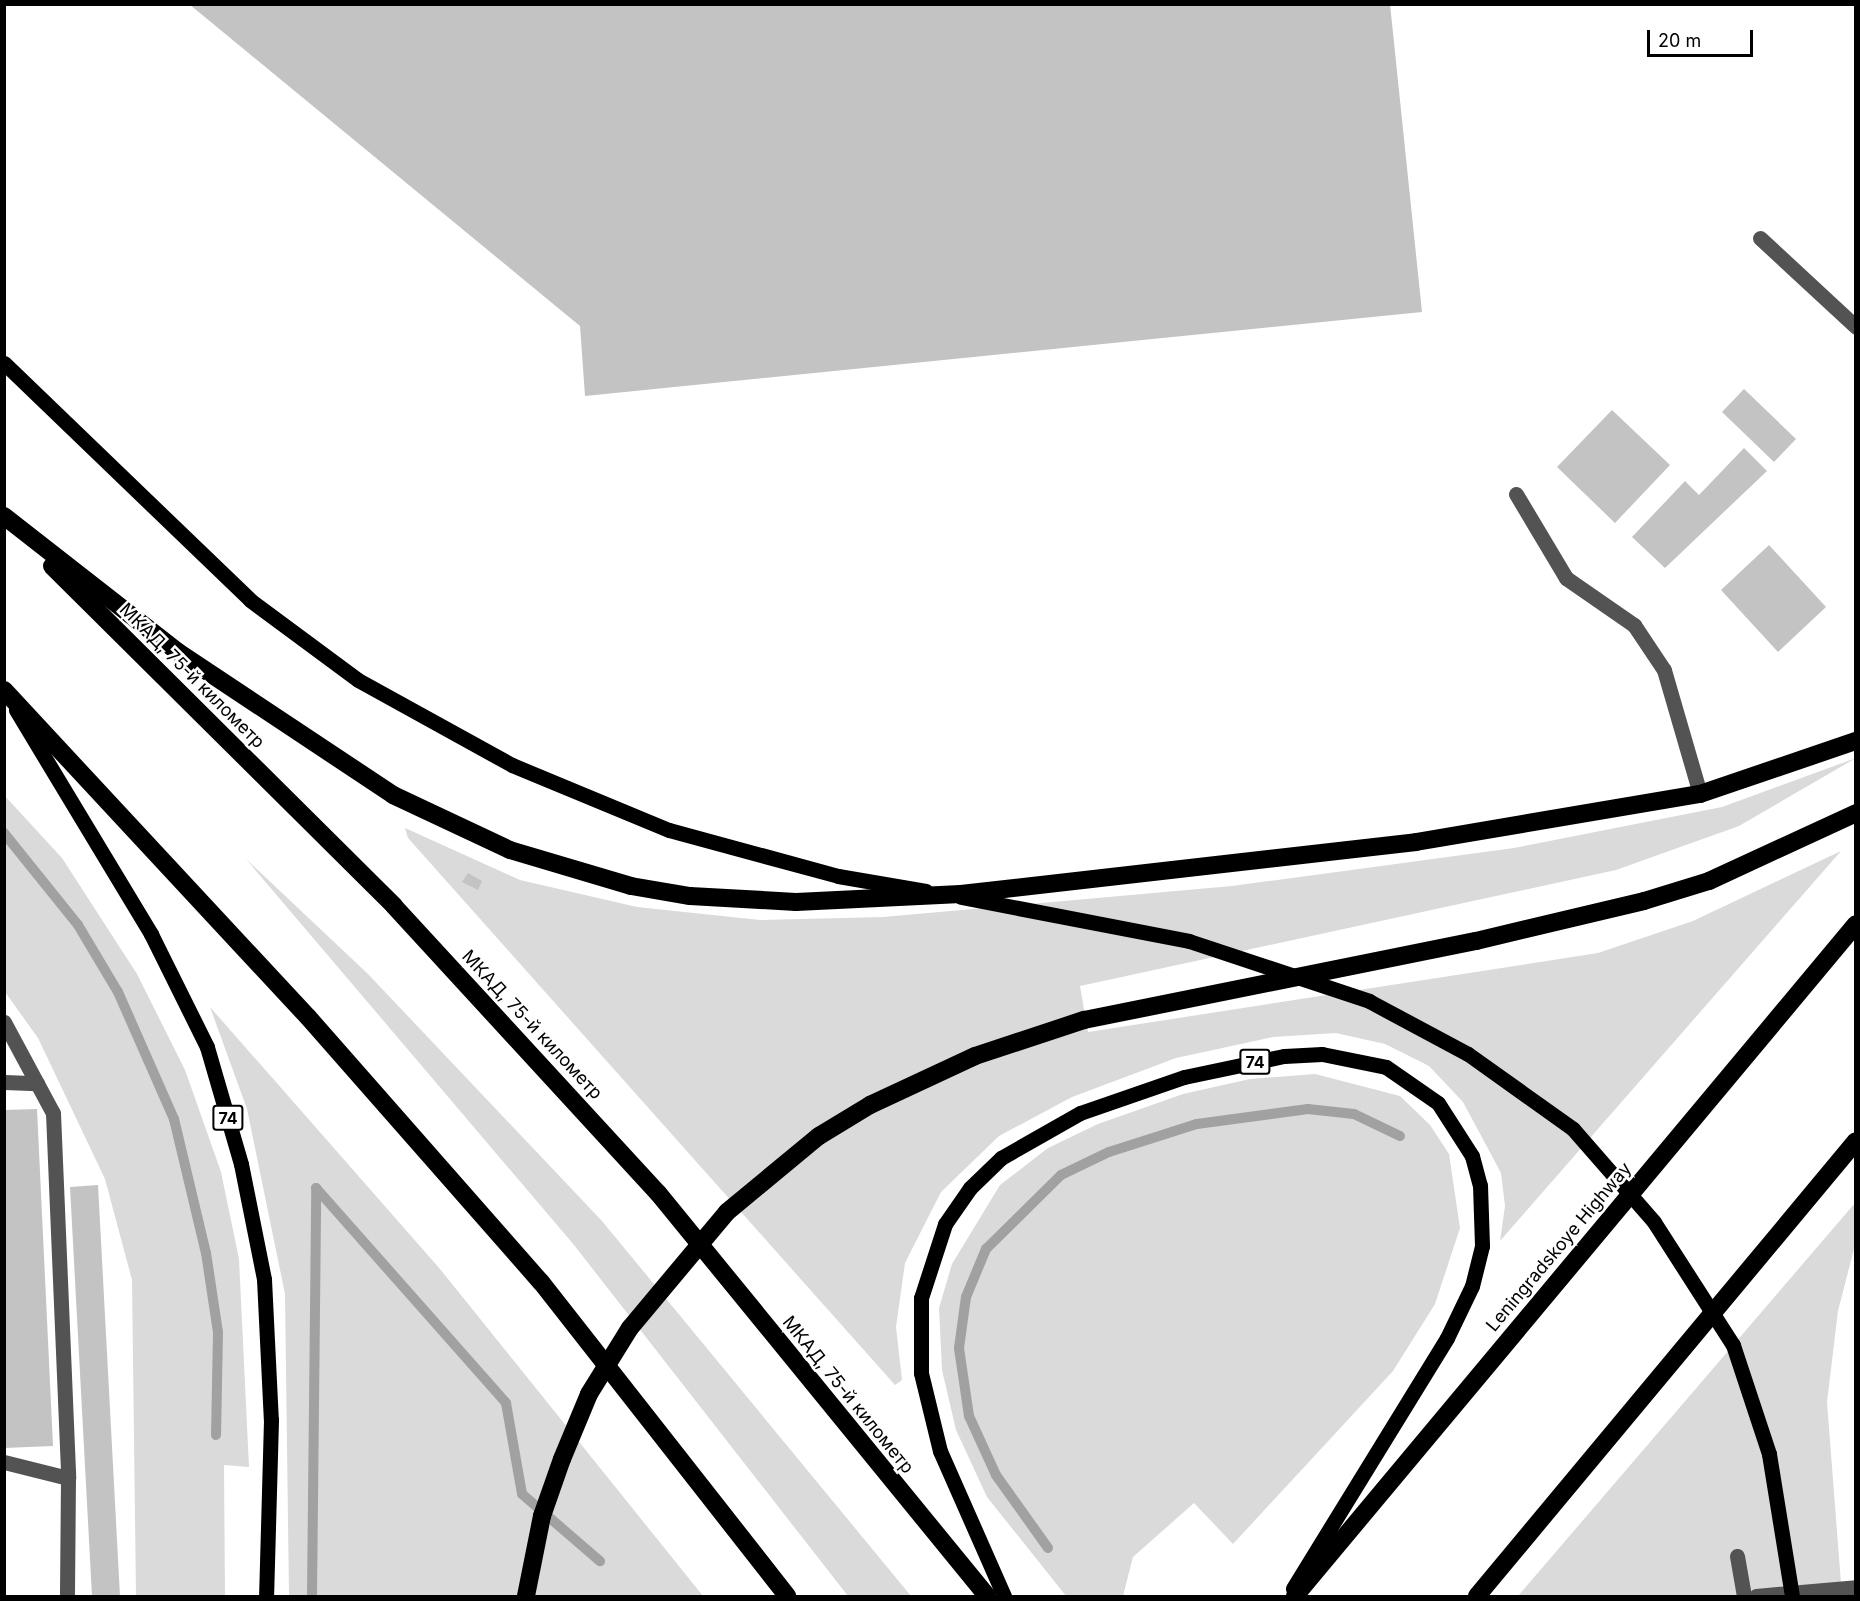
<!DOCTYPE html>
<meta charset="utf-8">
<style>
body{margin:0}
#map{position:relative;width:1860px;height:1601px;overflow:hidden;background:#fff;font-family:Inter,sans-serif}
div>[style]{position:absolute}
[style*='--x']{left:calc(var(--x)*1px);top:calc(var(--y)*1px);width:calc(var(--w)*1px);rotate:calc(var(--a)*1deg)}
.green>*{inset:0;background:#dadada}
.stream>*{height:10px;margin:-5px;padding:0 5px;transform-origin:5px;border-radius:5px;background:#a1a1a1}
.building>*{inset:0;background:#c3c3c3}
.minor>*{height:15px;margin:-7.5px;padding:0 7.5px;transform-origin:7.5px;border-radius:7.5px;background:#535353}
.major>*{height:15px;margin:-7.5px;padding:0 7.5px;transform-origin:7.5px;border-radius:7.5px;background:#000}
.highway>*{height:18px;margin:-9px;padding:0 9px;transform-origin:9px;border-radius:9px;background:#000}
span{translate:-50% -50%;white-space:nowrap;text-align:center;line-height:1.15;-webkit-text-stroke:5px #fff;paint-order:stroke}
.shield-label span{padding:2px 4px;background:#fff;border:2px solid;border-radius:4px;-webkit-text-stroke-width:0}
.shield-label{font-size:16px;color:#000;font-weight:700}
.street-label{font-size:18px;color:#000}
.frame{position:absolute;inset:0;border:6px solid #000;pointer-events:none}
.scale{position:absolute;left:1647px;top:30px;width:106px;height:27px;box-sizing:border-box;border:3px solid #000;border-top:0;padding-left:8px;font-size:18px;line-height:21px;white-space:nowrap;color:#000;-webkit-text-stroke:4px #fff;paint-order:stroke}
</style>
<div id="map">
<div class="green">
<div style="clip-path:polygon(1856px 758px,1739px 826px,1616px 870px,1080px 986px,1088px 1032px,1598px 953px,1693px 921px,1841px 851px,1500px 1241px,1505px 1206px,1501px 1173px,1463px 1102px,1429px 1066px,1385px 1044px,1336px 1033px,1273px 1037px,1176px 1058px,1072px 1097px,999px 1136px,941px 1192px,905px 1263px,896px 1327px,902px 1380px,895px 1385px,408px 838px,405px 828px,520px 880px,637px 907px,760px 920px,883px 917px,1232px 886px,1514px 848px,1722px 807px)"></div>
<div style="clip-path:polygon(4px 795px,62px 858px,137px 974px,185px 1070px,221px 1172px,239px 1259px,249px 1467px,224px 1465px,225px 1596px,136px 1596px,132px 1280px,105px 1179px,38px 1038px,5px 992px)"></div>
<div style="clip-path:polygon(246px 859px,368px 974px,602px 1221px,911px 1596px,848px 1596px,574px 1245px)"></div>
<div style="clip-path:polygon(210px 1007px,440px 1269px,703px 1596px,289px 1596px,285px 1294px,247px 1109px)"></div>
<div style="clip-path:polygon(1315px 1074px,1400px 1096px,1430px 1125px,1449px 1154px,1460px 1228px,1435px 1304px,1393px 1371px,1233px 1544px,1194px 1503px,1133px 1557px,1123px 1596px,1066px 1596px,987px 1497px,956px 1430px,942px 1370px,939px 1308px,952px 1264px,1000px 1185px,1048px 1148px,1098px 1124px,1183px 1094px,1250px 1079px)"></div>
<div style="clip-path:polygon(1855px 1203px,1855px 1245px,1838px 1311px,1827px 1402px,1842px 1596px,1518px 1596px)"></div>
</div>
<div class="stream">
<div style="--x:4;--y:833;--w:118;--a:51.2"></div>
<div style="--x:78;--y:925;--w:78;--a:59.2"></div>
<div style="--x:118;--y:992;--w:139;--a:66.2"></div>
<div style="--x:174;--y:1119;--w:138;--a:76.6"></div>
<div style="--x:206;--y:1253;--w:80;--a:81.4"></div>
<div style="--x:218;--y:1332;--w:103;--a:91.1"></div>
<div style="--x:1048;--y:1548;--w:90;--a:-125.5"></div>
<div style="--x:996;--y:1475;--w:65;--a:-114.6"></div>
<div style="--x:969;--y:1416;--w:69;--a:-98.4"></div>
<div style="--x:959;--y:1348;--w:51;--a:-82.2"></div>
<div style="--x:966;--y:1297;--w:52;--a:-67.4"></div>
<div style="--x:986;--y:1249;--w:105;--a:-44.6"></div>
<div style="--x:1061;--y:1175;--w:53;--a:-25.6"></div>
<div style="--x:1109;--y:1152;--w:92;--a:-17.7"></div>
<div style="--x:1197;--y:1124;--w:112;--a:-7.7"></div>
<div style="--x:1308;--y:1109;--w:46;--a:6.2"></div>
<div style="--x:1354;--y:1114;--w:51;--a:25.6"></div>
<div style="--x:312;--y:1596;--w:408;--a:-89.4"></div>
<div style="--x:316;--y:1188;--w:287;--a:48.5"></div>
<div style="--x:506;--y:1403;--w:92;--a:80"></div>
<div style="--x:522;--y:1494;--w:103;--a:40.7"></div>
</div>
<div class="building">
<div style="clip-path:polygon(189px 4px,1390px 4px,1422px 312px,585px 396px,580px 326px)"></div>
<div style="clip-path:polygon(1744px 389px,1796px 439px,1774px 462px,1722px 412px)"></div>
<div style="clip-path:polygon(1612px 410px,1670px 465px,1615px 523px,1557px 467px)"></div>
<div style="clip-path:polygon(1744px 448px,1767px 471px,1665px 568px,1632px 537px,1685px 481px,1699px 495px)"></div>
<div style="clip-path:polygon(1769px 545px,1826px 607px,1778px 652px,1721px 590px)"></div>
<div style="clip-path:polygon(468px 873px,482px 881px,478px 890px,462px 882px)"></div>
<div style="clip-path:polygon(37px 1109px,53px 1446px,4px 1448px,4px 1110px)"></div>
<div style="clip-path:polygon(98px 1185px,120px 1596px,92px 1596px,70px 1187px)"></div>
</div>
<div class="minor">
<div style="--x:1760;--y:238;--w:131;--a:42.8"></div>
<div style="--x:1516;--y:494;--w:98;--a:59.2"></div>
<div style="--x:1566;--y:578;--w:83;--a:34.7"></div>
<div style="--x:1634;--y:625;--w:54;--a:56.3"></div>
<div style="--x:1664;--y:670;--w:129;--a:73.8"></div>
<div style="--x:4;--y:1022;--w:103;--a:61.7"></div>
<div style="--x:53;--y:1113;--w:365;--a:87.6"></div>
<div style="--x:68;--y:1478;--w:118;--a:90.5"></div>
<div style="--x:4;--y:1082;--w:33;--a:2"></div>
<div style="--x:4;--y:1462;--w:66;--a:14"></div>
<div style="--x:1737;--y:1556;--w:41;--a:80.1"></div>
<div style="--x:1756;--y:1596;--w:100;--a:-5.1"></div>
</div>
<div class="major">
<div style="--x:4;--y:363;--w:342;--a:43.9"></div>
<div style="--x:250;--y:600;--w:134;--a:36.5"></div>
<div style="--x:358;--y:680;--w:176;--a:28.9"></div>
<div style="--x:512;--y:765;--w:170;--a:22.5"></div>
<div style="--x:669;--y:830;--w:175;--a:15.2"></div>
<div style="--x:838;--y:876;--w:89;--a:9.7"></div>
<div style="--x:16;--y:710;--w:262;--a:58.9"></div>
<div style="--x:151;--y:934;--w:126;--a:63.6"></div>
<div style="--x:207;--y:1047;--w:122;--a:73.8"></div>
<div style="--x:241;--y:1164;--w:117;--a:78.7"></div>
<div style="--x:264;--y:1279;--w:141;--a:87.2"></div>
<div style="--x:271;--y:1420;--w:176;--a:91.6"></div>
<div style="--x:961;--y:897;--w:232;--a:10.9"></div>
<div style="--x:1189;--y:941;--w:190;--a:18.4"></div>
<div style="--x:1369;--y:1001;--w:112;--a:28.2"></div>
<div style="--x:1468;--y:1054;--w:129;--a:35.5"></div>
<div style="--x:1573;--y:1129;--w:123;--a:48.9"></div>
<div style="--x:1654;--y:1222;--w:146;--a:57.3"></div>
<div style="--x:1733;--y:1345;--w:115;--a:71.7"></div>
<div style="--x:1769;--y:1454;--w:144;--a:80.8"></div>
<div style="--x:1004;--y:1596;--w:158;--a:-113.8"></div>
<div style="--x:940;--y:1451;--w:80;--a:-103.7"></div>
<div style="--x:921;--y:1373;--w:75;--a:-90"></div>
<div style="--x:921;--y:1298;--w:78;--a:-72"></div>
<div style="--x:945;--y:1224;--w:44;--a:-55.2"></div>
<div style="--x:970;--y:1188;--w:43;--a:-44.1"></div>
<div style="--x:1001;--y:1158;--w:91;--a:-29.7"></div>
<div style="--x:1080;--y:1113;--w:110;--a:-19.1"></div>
<div style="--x:1184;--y:1077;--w:102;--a:-11.9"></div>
<div style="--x:1284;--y:1056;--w:38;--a:-3"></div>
<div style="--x:1322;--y:1054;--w:65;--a:11.5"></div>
<div style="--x:1386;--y:1067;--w:63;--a:34.7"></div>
<div style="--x:1438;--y:1103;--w:63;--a:57.3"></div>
<div style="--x:1472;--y:1156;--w:30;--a:75"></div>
<div style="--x:1480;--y:1185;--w:61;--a:88.1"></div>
<div style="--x:1482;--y:1246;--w:41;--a:104"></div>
<div style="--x:1472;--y:1286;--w:58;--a:115.7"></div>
<div style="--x:1447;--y:1338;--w:294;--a:121.6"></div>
</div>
<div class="highway">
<div style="--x:4;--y:516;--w:221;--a:38"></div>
<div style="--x:178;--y:652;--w:258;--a:33.6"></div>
<div style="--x:393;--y:795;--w:129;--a:25.2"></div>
<div style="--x:510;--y:850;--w:126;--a:16.6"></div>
<div style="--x:631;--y:886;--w:60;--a:9.6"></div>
<div style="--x:690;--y:896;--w:106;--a:3.2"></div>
<div style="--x:796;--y:902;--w:165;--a:-2.8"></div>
<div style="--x:961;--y:894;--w:458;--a:-6.5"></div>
<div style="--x:1416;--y:842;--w:288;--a:-9.6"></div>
<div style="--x:1700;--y:794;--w:165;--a:-18.8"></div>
<div style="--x:52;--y:566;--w:482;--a:44.8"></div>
<div style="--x:394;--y:906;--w:390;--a:47.4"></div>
<div style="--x:658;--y:1193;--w:520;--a:50.77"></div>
<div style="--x:4;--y:690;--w:446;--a:47.1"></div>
<div style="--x:308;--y:1017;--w:353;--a:48.7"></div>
<div style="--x:541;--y:1282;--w:399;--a:51.9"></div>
<div style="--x:526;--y:1596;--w:82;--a:-78.7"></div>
<div style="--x:542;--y:1516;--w:60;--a:-70.7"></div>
<div style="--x:562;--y:1459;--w:70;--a:-67.4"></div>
<div style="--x:589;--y:1394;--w:78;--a:-58.2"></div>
<div style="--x:630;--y:1328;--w:151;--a:-50.1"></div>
<div style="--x:727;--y:1212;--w:119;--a:-39.6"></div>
<div style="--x:819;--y:1136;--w:60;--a:-31.3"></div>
<div style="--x:870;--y:1105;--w:116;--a:-25"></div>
<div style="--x:975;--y:1056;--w:115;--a:-18.3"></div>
<div style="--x:1084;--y:1020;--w:400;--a:-11.4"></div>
<div style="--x:1476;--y:941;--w:173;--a:-13.4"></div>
<div style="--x:1644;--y:901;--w:68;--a:-17.1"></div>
<div style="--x:1709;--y:881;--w:162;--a:-24.8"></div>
<div style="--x:1295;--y:1596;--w:875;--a:-50.14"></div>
<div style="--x:1477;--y:1596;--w:592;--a:-50.21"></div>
</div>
<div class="shield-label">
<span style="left:1255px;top:1062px">74</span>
<span style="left:228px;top:1118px">74</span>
</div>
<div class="street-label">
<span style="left:192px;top:676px;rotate:45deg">МКАД, 75-й километр</span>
<span style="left:532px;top:1025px;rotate:47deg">МКАД, 75-й километр</span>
<span style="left:1559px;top:1247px;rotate:-50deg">Leningradskoye Highway</span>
<span style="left:848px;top:1395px;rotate:51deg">МКАД, 75-й километр</span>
</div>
<div class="frame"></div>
<div class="scale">20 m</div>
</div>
